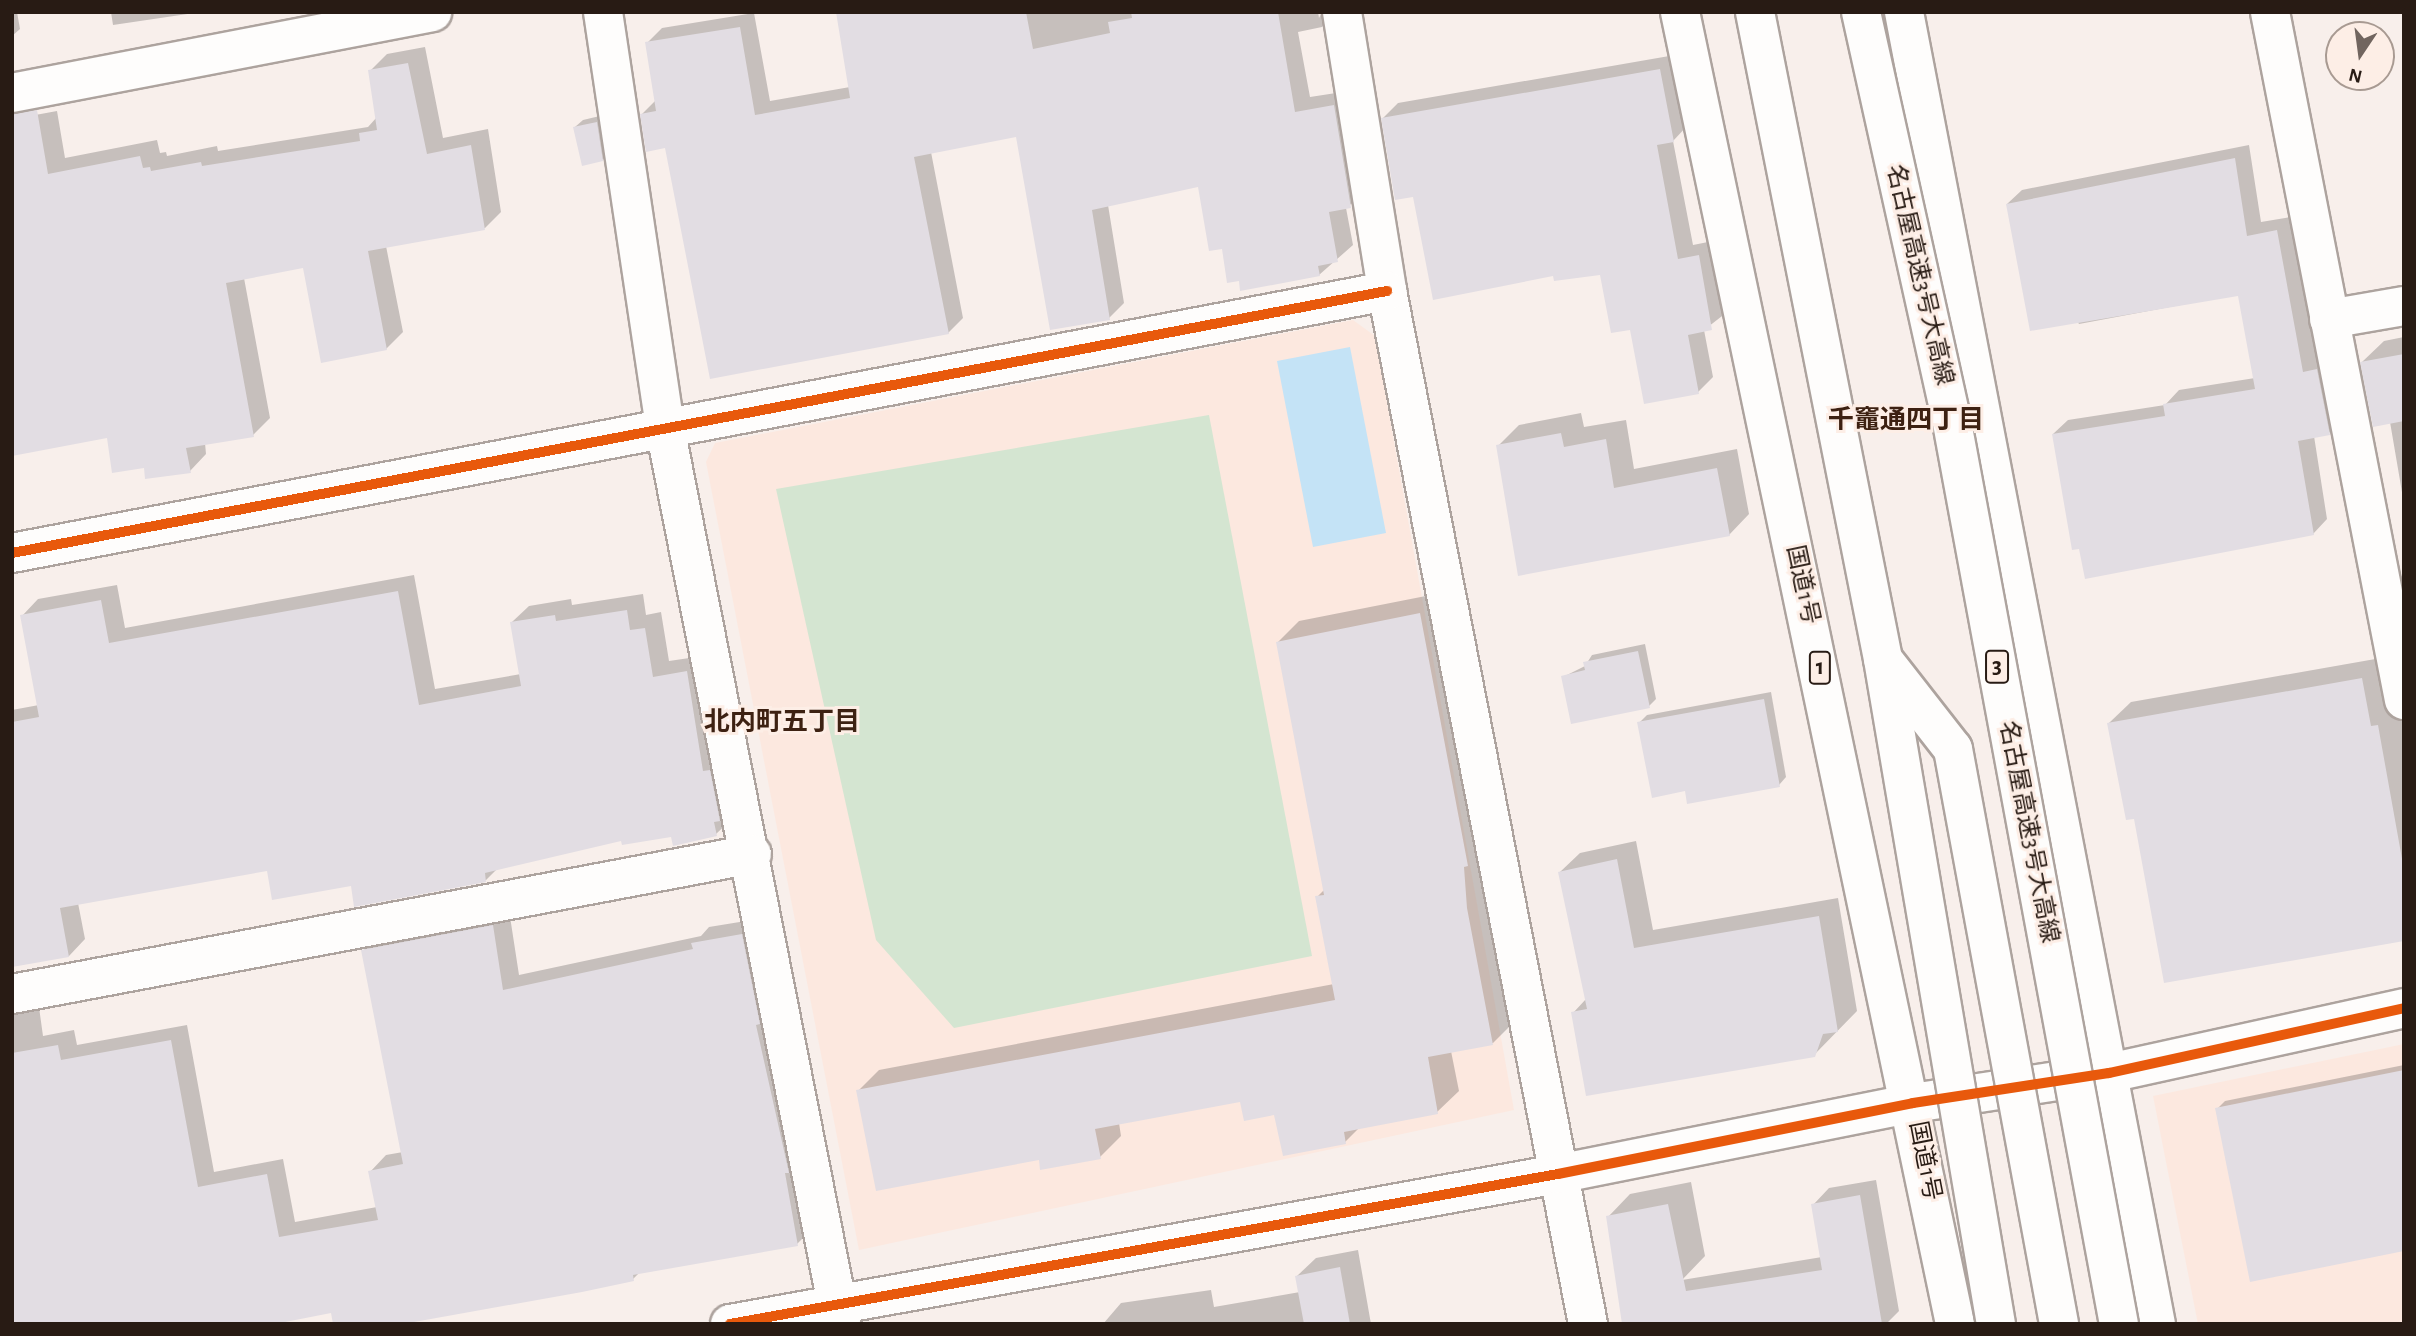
<!DOCTYPE html>
<meta charset="utf-8">
<style>
body{margin:0}
#map{position:relative;width:2416px;height:1336px;overflow:hidden;background:#f8efeb;font-family:"Alegreya Sans","Noto Sans JP",sans-serif}
div>[style]{position:absolute}
[style*='--x']{left:calc(var(--x)*1px);top:calc(var(--y)*1px);width:calc(var(--w)*1px);rotate:calc(var(--a)*1deg)}
.built>*{inset:0;background:#fce8df}
.green>*{inset:0;background:#d4e5d1}
.water>*{inset:0;background:#c4e3f6}
.shadow>*{inset:0;background:#0003}
.building>*{inset:0;background:#e2dde3}
.roads{filter:drop-shadow(2px 0 #ada39e) drop-shadow(-2px 0 #ada39e) drop-shadow(0 2px #ada39e) drop-shadow(0 -2px #ada39e)}
.street>*{height:38px;margin:-19px;padding:0 19px;transform-origin:19px;border-radius:19px;background:#fefdfc}
.secondary>*{height:38px;margin:-19px;padding:0 19px;transform-origin:19px;border-radius:19px;background:#fefdfc}
.highway>*{height:38px;margin:-19px;padding:0 19px;transform-origin:19px;border-radius:19px;background:#fefdfc}
.bridges{filter:drop-shadow(2px 0 #ada39e) drop-shadow(-2px 0 #ada39e) drop-shadow(0 2px #ada39e) drop-shadow(0 -2px #ada39e)}
.highway-bridge>*{height:38px;margin:-19px;padding:0 19px;transform-origin:19px;border-radius:19px;background:#fefdfc}
.cycleway>*{height:10px;margin:-5px;padding:0 5px;transform-origin:5px;border-radius:5px;background:#e8590c}
span{translate:-50% -50%;white-space:nowrap;text-align:center;line-height:1.15;-webkit-text-stroke:6px #fdeee6;paint-order:stroke}
.shield-label span{padding:2px 5px;background:#fdeee6;border:2px solid;border-radius:5px;-webkit-text-stroke-width:0}
.shield-label{font-size:23px;color:#281b14;font-weight:700}
.street-label{font-size:24px;color:#281b14}
.neighbourhood-label{font-size:26px;color:#3d2112;font-weight:700}
.frame{position:absolute;inset:0;border:14px solid #281b14;pointer-events:none}
.north{position:absolute;left:2325px;top:21px;width:70px;height:70px;box-sizing:border-box;background:#fdeee6;border:2px solid #a89a92;border-radius:50%;rotate:193deg;font-size:19px;font-weight:700;line-height:28px;text-align:center;color:#281b14}
.north::after{content:'';display:block;margin:auto;width:24px;height:32px;background:#71655f;clip-path:polygon(50% 0,100% 100%,50% 72%,0 100%)}
</style>
<div id="map">
<div class="built">
<div style="clip-path:polygon(1353px 320px,1375px 336px,1514px 1110px,859px 1250px,706px 462px,715px 443px)"></div>
<div style="clip-path:polygon(2404px 1044px,2404px 1324px,2198px 1324px,2153px 1096px)"></div>
</div>
<div class="green">
<div style="clip-path:polygon(1209px 415px,1312px 956px,954px 1028px,876px 940px,776px 489px)"></div>
</div>
<div class="water">
<div style="clip-path:polygon(1350px 347px,1386px 533px,1313px 547px,1277px 361px)"></div>
</div>
<div class="shadow">
<div style="clip-path:polygon(12px 12px,17px 12px,20px 29px,12px 36px)"></div>
<div style="clip-path:polygon(111px 12px,201px 12px,113px 25px)"></div>
<div style="clip-path:polygon(837px 12px,1318px 12px,1319px 18px,1322px 12px,1337px 12px,1322px 27px,1298px 32px,1310px 97px,1349px 91px,1366px 192px,1346px 208px,1353px 245px,1319px 275px,1240px 279px,1199px 185px,1108px 205px,1124px 303px,1109px 318px,1017px 135px,931px 152px,963px 318px,948px 333px,667px 146px,642px 114px,656px 100px,647px 43px,662px 28px,754px 13px,770px 101px,850px 87px)"></div>
<div style="clip-path:polygon(425px 47px,443px 138px,488px 129px,501px 212px,485px 228px,386px 246px,403px 332px,386px 349px,305px 266px,244px 278px,270px 418px,253px 435px,205px 443px,206px 454px,190px 471px,145px 466px,19px 118px,57px 111px,65px 158px,157px 140px,160px 153px,166px 152px,167px 156px,217px 146px,218px 151px,368px 127px,377px 117px,370px 71px,387px 54px)"></div>
<div style="clip-path:polygon(1675px 55px,1688px 125px,1673px 141px,1693px 245px,1713px 241px,1726px 313px,1704px 330px,1713px 377px,1698px 392px,1632px 328px,1602px 273px,1554px 274px,1415px 195px,1383px 118px,1398px 103px)"></div>
<div style="clip-path:polygon(604px 115px,610px 152px,602px 160px,575px 127px,583px 120px)"></div>
<div style="clip-path:polygon(2249px 145px,2261px 222px,2291px 217px,2317px 359px,2331px 356px,2343px 419px,2329px 433px,2314px 436px,2327px 519px,2313px 534px,2053px 434px,2068px 420px,2165px 405px,2179px 390px,2255px 378px,2239px 294px,2079px 324px,2007px 204px,2022px 190px)"></div>
<div style="clip-path:polygon(2404px 337px,2404px 504px,2390px 422px,2362px 362px,2384px 341px)"></div>
<div style="clip-path:polygon(1581px 413px,1584px 427px,1626px 420px,1634px 469px,1737px 449px,1749px 514px,1729px 535px,1498px 446px,1519px 425px)"></div>
<div style="clip-path:polygon(414px 575px,435px 689px,521px 674px,512px 622px,529px 606px,571px 599px,572px 605px,643px 594px,646px 615px,661px 612px,669px 661px,703px 656px,733px 818px,716px 834px,623px 839px,498px 868px,486px 880px,353px 884px,269px 869px,78px 903px,85px 939px,69px 956px,12px 965px,12px 710px,39px 705px,22px 616px,38px 599px,117px 585px,125px 628px)"></div>
<div style="clip-path:polygon(1441px 593px,1514px 1022px,1493px 1043px,1451px 1051px,1459px 1091px,1437px 1112px,1360px 1127px,1345px 1142px,1241px 1100px,1119px 1123px,1121px 1136px,1100px 1157px,1040px 1158px,858px 1091px,879px 1070px,1334px 984px,1317px 897px,1325px 889px,1278px 642px,1299px 621px)"></div>
<div style="clip-path:polygon(1645px 644px,1656px 699px,1649px 706px,1563px 677px,1585px 666px,1592px 655px)"></div>
<div style="clip-path:polygon(2398px 655px,2404px 675px,2404px 939px,2136px 817px,2109px 723px,2131px 702px)"></div>
<div style="clip-path:polygon(1771px 692px,1786px 777px,1779px 785px,1686px 789px,1639px 723px,1647px 715px)"></div>
<div style="clip-path:polygon(1636px 841px,1653px 930px,1838px 898px,1857px 1011px,1814px 1055px,1573px 1013px,1586px 999px,1560px 872px,1580px 853px)"></div>
<div style="clip-path:polygon(509px 910px,519px 975px,701px 936px,709px 927px,758px 919px,813px 1228px,797px 1244px,640px 1272px,633px 1279px,333px 1311px,12px 1324px,12px 1007px,38px 1000px,43px 1036px,74px 1030px,77px 1045px,187px 1025px,214px 1172px,283px 1159px,295px 1222px,377px 1207px,370px 1172px,386px 1155px,403px 1152px,363px 951px,379px 935px)"></div>
<div style="clip-path:polygon(2404px 1065px,2404px 1249px,2217px 1109px,2225px 1101px)"></div>
<div style="clip-path:polygon(1876px 1180px,1899px 1311px,1886px 1324px,1668px 1324px,1608px 1217px,1630px 1194px,1691px 1182px,1705px 1256px,1682px 1280px,1822px 1257px,1813px 1205px,1829px 1188px)"></div>
<div style="clip-path:polygon(1358px 1250px,1371px 1324px,1103px 1324px,1121px 1303px,1211px 1290px,1214px 1307px,1300px 1292px,1297px 1276px,1316px 1258px)"></div>
</div>
<div class="building">
<div style="clip-path:polygon(836px 12px,1026px 12px,1033px 49px,1110px 33px,1108px 22px,1132px 18px,1131px 12px,1278px 12px,1295px 112px,1334px 105px,1351px 208px,1329px 212px,1338px 262px,1318px 266px,1320px 276px,1240px 291px,1239px 281px,1227px 283px,1222px 249px,1209px 251px,1198px 187px,1092px 210px,1110px 320px,1050px 330px,1016px 137px,914px 157px,949px 334px,710px 379px,665px 148px,646px 152px,640px 114px,656px 111px,645px 42px,740px 27px,755px 115px,850px 98px)"></div>
<div style="clip-path:polygon(408px 63px,427px 154px,471px 145px,485px 230px,368px 251px,387px 350px,321px 363px,303px 268px,226px 283px,254px 437px,186px 448px,191px 473px,145px 479px,144px 468px,112px 473px,107px 438px,12px 456px,12px 114px,37px 110px,48px 174px,140px 156px,143px 168px,150px 167px,151px 171px,201px 162px,202px 166px,360px 141px,359px 133px,377px 130px,368px 70px)"></div>
<div style="clip-path:polygon(1660px 69px,1674px 142px,1657px 145px,1678px 259px,1699px 255px,1712px 330px,1688px 335px,1699px 394px,1644px 404px,1630px 330px,1611px 333px,1600px 275px,1554px 281px,1553px 276px,1433px 300px,1413px 197px,1395px 200px,1381px 118px)"></div>
<div style="clip-path:polygon(597px 122px,603px 161px,582px 166px,573px 127px)"></div>
<div style="clip-path:polygon(2235px 158px,2247px 236px,2277px 230px,2303px 372px,2317px 369px,2330px 435px,2298px 441px,2314px 535px,2085px 579px,2079px 549px,2072px 550px,2052px 434px,2165px 416px,2163px 404px,2255px 389px,2238px 296px,2030px 331px,2006px 204px)"></div>
<div style="clip-path:polygon(2404px 354px,2404px 421px,2373px 427px,2360px 362px)"></div>
<div style="clip-path:polygon(1561px 433px,1564px 447px,1606px 439px,1614px 488px,1717px 468px,1730px 536px,1518px 576px,1496px 445px)"></div>
<div style="clip-path:polygon(398px 591px,419px 705px,521px 686px,510px 622px,555px 615px,556px 621px,627px 610px,630px 630px,645px 628px,653px 677px,687px 671px,703px 771px,710px 770px,720px 821px,714px 822px,717px 836px,673px 846px,671px 837px,622px 845px,621px 841px,485px 873px,486px 882px,354px 907px,351px 886px,272px 900px,267px 871px,60px 908px,69px 957px,12px 967px,12px 722px,39px 717px,20px 615px,101px 600px,109px 643px)"></div>
<div style="clip-path:polygon(1420px 613px,1468px 866px,1464px 867px,1467px 908px,1493px 1045px,1428px 1057px,1438px 1114px,1344px 1132px,1346px 1144px,1283px 1156px,1274px 1115px,1244px 1121px,1240px 1102px,1095px 1129px,1101px 1159px,1040px 1170px,1039px 1160px,876px 1191px,856px 1090px,1335px 1000px,1315px 896px,1324px 895px,1276px 642px)"></div>
<div style="clip-path:polygon(1638px 651px,1650px 708px,1571px 724px,1561px 676px,1585px 670px,1583px 662px)"></div>
<div style="clip-path:polygon(2362px 678px,2371px 726px,2378px 725px,2404px 870px,2404px 941px,2164px 983px,2134px 819px,2126px 820px,2107px 723px)"></div>
<div style="clip-path:polygon(1764px 699px,1780px 787px,1687px 804px,1685px 791px,1652px 798px,1637px 722px)"></div>
<div style="clip-path:polygon(1617px 859px,1634px 948px,1819px 916px,1838px 1032px,1823px 1034px,1815px 1057px,1586px 1096px,1571px 1012px,1587px 1009px,1558px 872px)"></div>
<div style="clip-path:polygon(493px 925px,503px 990px,693px 949px,691px 943px,742px 934px,760px 1024px,756px 1025px,789px 1173px,785px 1173px,798px 1246px,633px 1275px,634px 1281px,582px 1292px,403px 1324px,333px 1324px,331px 1313px,275px 1324px,12px 1324px,12px 1053px,58px 1045px,61px 1060px,171px 1040px,198px 1187px,267px 1174px,279px 1237px,378px 1220px,368px 1171px,403px 1164px,361px 950px)"></div>
<div style="clip-path:polygon(2404px 1070px,2404px 1251px,2250px 1282px,2215px 1108px)"></div>
<div style="clip-path:polygon(1860px 1195px,1882px 1324px,1622px 1324px,1606px 1216px,1668px 1204px,1686px 1291px,1822px 1270px,1811px 1204px)"></div>
<div style="clip-path:polygon(1340px 1267px,1350px 1324px,1304px 1324px,1295px 1276px)"></div>
</div>
<div class="roads">
<div class="street">
<div style="--x:603;--y:12;--w:421;--a:81.5"></div>
<div style="--x:665;--y:428;--w:913;--a:78.89"></div>
<div style="--x:1342;--y:12;--w:283;--a:80.8"></div>
<div style="--x:1387;--y:291;--w:1052;--a:78.99"></div>
<div style="--x:2270;--y:12;--w:701;--a:78.98"></div>
<div style="--x:2329;--y:319;--w:76;--a:-9.8"></div>
<div style="--x:12;--y:553;--w:1400;--a:-10.79"></div>
<div style="--x:12;--y:994;--w:753;--a:-10.71"></div>
</div>
<div class="secondary">
<div style="--x:12;--y:93;--w:428;--a:-10.9"></div>
<div style="--x:730;--y:1324;--w:841;--a:-10.27"></div>
<div style="--x:1558;--y:1174;--w:362;--a:-11.3"></div>
<div style="--x:1913;--y:1103;--w:198;--a:-8.7"></div>
<div style="--x:2109;--y:1073;--w:302;--a:-12.4"></div>
</div>
<div class="highway">
<div style="--x:1680;--y:12;--w:1341;--a:78.16"></div>
<div style="--x:1904;--y:12;--w:1336;--a:79.13"></div>
</div>
</div>
<div class="bridges">
<div class="highway-bridge">
<div style="--x:1755;--y:12;--w:660;--a:78.81"></div>
<div style="--x:1883;--y:659;--w:675;--a:80.36"></div>
<div style="--x:1861;--y:12;--w:415;--a:77.5"></div>
<div style="--x:1951;--y:417;--w:922;--a:79.51"></div>
<div style="--x:1885;--y:662;--w:110;--a:52"></div>
<div style="--x:1953;--y:749;--w:585;--a:79.55"></div>
</div>
</div>
<div class="cycleway">
<div style="--x:12;--y:553;--w:1400;--a:-10.79"></div>
<div style="--x:730;--y:1324;--w:841;--a:-10.27"></div>
<div style="--x:1558;--y:1174;--w:362;--a:-11.3"></div>
<div style="--x:1913;--y:1103;--w:198;--a:-8.7"></div>
<div style="--x:2109;--y:1073;--w:302;--a:-12.4"></div>
</div>
<div class="shield-label">
<span style="left:1997px;top:667px">3</span>
<span style="left:1820px;top:668px">1</span>
</div>
<div class="street-label">
<span style="left:1919px;top:275px;rotate:77deg">名古屋高速3号大高線</span>
<span style="left:1802px;top:585px;rotate:78deg">国道1号</span>
<span style="left:2028px;top:832px;rotate:79deg">名古屋高速3号大高線</span>
<span style="left:1924px;top:1161px;rotate:79deg">国道1号</span>
</div>
<div class="neighbourhood-label">
<span style="left:1906px;top:421px">千竈通四丁目</span>
<span style="left:782px;top:723px">北内町五丁目</span>
</div>
<div class="frame"></div>
<div class="north">N</div>
</div>
